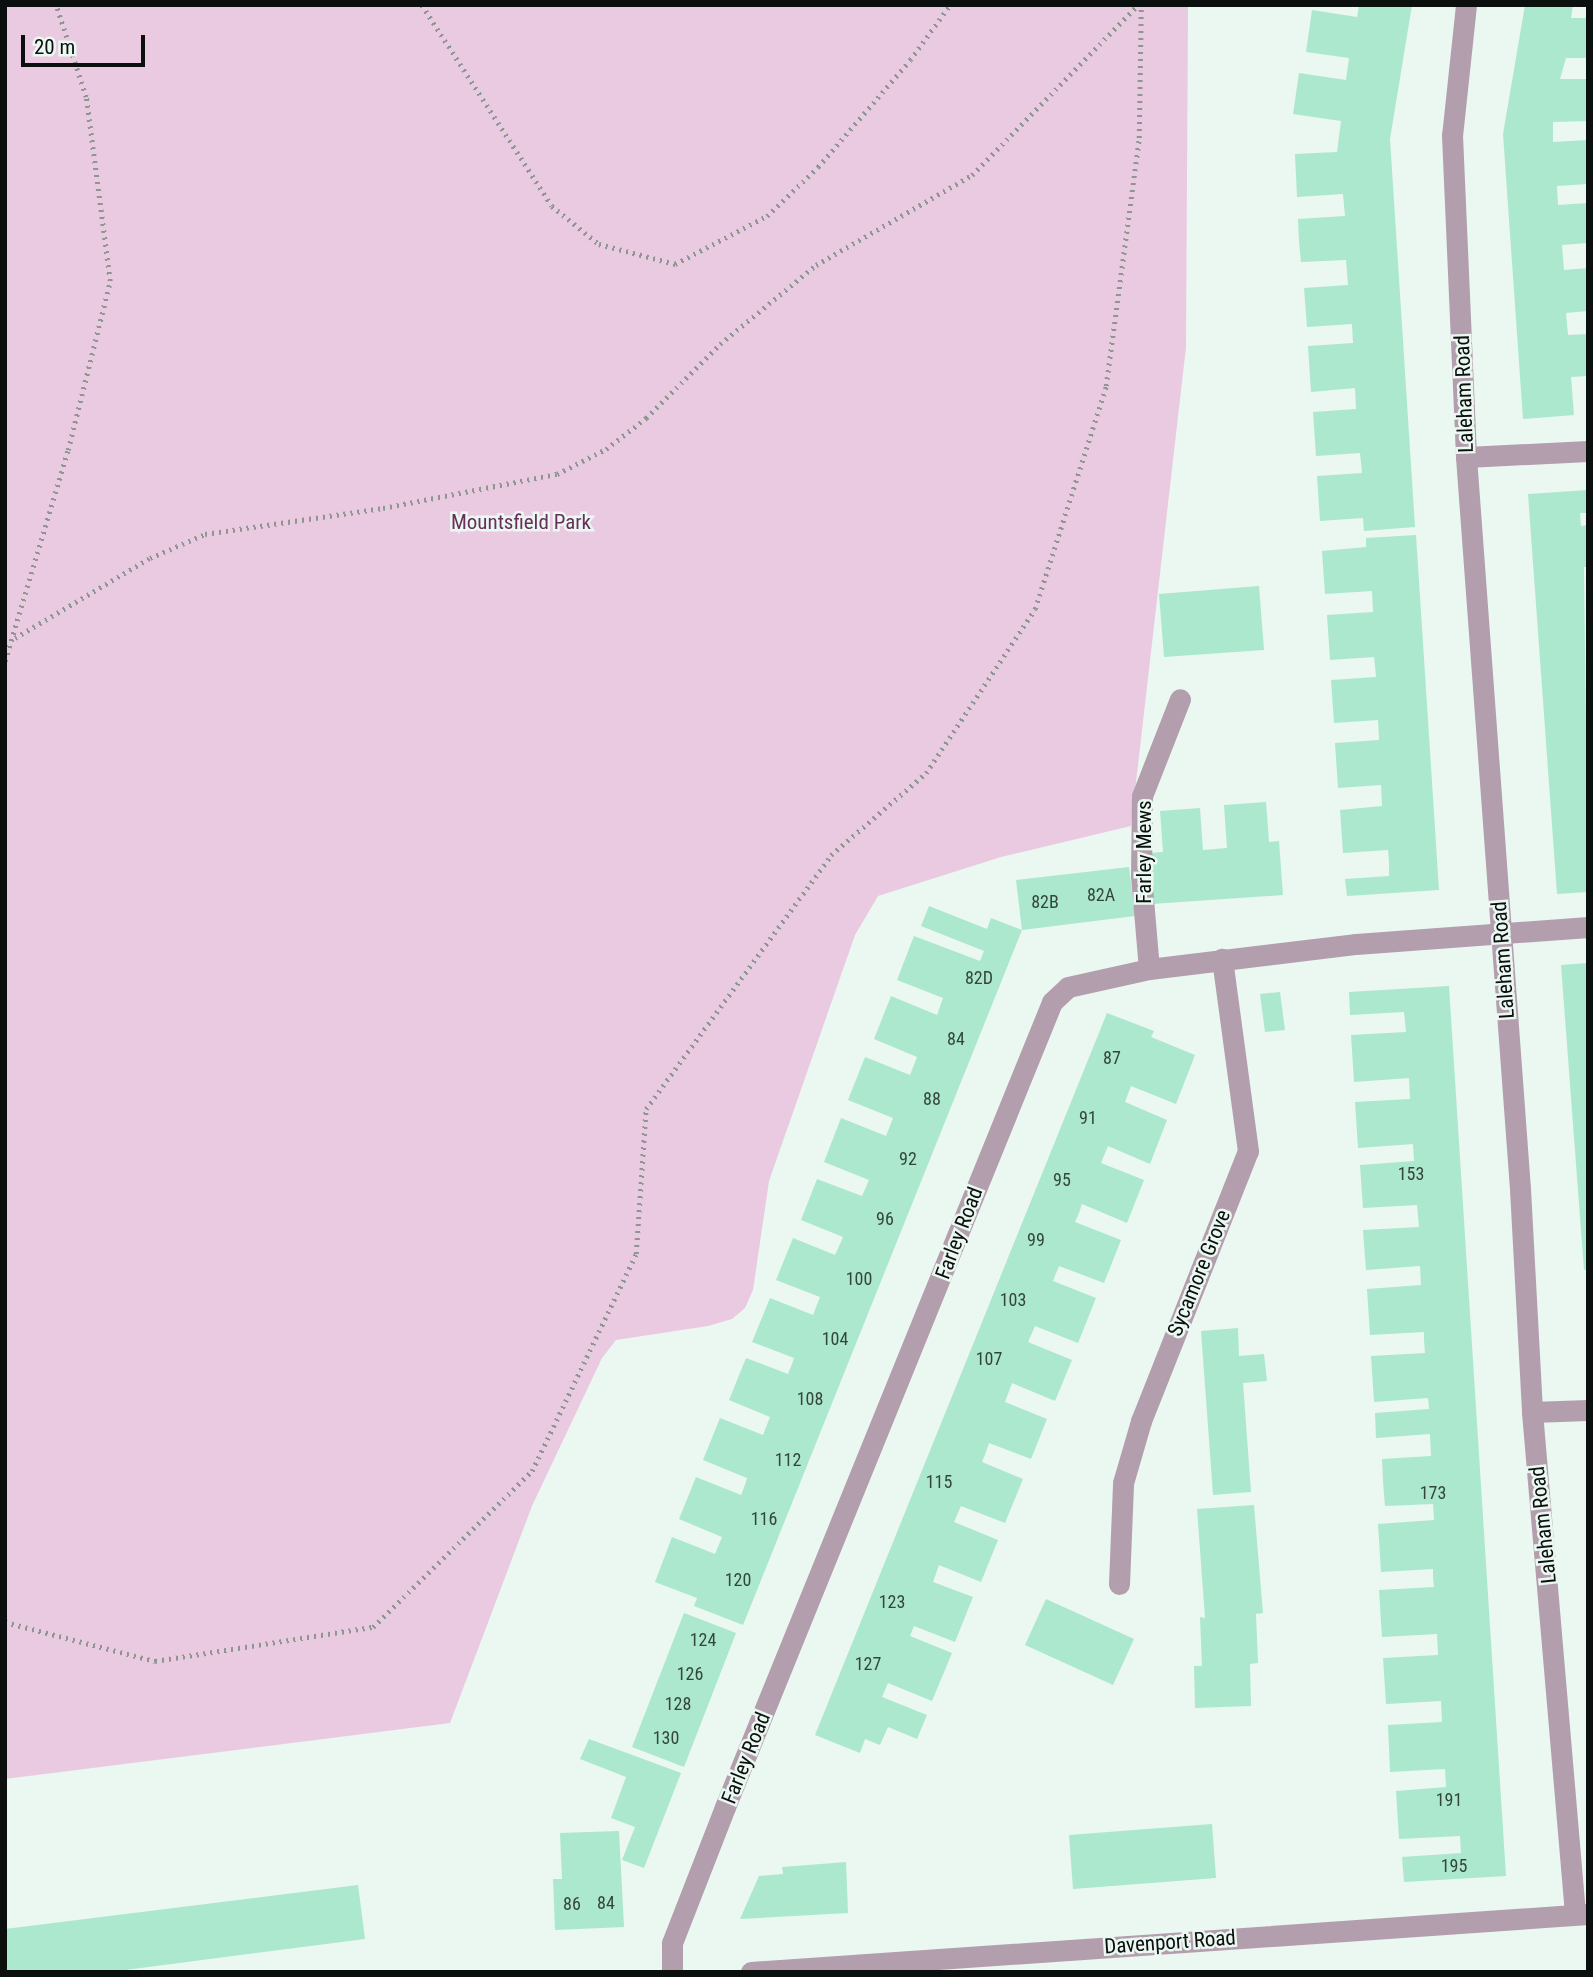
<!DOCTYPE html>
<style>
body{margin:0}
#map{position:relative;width:1593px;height:1977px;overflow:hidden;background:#ebf7f1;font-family:"Roboto Condensed",sans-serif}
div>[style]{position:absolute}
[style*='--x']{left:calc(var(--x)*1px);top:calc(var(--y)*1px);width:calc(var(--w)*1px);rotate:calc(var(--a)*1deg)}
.green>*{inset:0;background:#eacae0}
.building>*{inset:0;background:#ace8cd}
.path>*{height:4.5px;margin-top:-2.25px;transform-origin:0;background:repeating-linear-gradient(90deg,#8d9691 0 2px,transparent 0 7px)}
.minor>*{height:21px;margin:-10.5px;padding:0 10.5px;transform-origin:10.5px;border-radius:10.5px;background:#b39ead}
span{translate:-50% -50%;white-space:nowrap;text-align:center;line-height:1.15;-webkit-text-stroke:5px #ebf7f1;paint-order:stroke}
.number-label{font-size:18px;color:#33453d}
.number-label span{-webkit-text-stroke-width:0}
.street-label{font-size:21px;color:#0b0f0d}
.park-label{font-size:21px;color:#682f5b}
.frame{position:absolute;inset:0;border:7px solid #0b0f0d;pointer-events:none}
.scale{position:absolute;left:21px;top:35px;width:124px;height:32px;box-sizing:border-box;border:4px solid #0b0f0d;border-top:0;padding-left:9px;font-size:21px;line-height:24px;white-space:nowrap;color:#0b0f0d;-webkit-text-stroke:5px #ebf7f1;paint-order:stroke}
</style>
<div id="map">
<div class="green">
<div style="clip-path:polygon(5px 5px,1188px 5px,1186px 347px,1131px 826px,1001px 857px,878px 896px,855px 935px,769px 1181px,753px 1290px,745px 1308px,732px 1319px,708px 1326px,616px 1340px,602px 1358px,532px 1506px,450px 1723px,5px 1779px)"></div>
</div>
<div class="building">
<div style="clip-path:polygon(1359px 5px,1412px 5px,1390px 139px,1415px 527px,1364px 531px,1363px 518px,1320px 521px,1317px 476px,1362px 473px,1360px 453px,1316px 456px,1313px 412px,1356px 409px,1355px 388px,1311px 392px,1308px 346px,1353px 343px,1352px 324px,1307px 327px,1304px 288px,1348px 285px,1346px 260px,1301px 262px,1299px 241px,1298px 219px,1345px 216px,1343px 194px,1297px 197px,1295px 154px,1337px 152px,1341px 121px,1293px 114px,1299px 73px,1346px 80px,1349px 58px,1306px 52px,1312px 10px,1357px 17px)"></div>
<div style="clip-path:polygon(1525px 5px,1573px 5px,1571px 18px,1588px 18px,1588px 58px,1566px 58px,1560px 79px,1588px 79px,1588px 121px,1553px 122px,1553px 142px,1588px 140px,1588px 184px,1557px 186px,1558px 205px,1588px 203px,1588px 243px,1562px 245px,1564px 270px,1588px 268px,1588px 311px,1566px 313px,1568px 335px,1588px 334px,1588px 376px,1571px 377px,1574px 415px,1523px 419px,1503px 134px)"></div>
<div style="clip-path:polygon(1588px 490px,1588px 513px,1580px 513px,1581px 526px,1588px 525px,1588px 567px,1584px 567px,1588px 892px,1557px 894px,1528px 494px)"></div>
<div style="clip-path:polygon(1416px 535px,1439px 890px,1347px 896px,1345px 879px,1389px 876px,1389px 862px,1388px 850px,1343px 853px,1340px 810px,1382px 806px,1381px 785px,1338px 788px,1335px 743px,1379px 740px,1378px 720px,1334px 723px,1331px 680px,1376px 677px,1375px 666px,1374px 657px,1330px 660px,1327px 615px,1373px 612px,1372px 591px,1325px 594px,1322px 551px,1366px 547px,1366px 538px)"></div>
<div style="clip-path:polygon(1259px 586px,1264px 650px,1164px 657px,1159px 594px)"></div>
<div style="clip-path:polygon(1266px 802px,1269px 842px,1279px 841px,1283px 895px,1152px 904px,1148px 853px,1163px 852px,1160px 811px,1200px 808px,1203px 850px,1227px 848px,1224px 805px)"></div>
<div style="clip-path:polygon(1129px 867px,1135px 916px,1022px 930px,1016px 880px)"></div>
<div style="clip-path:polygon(929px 906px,987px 929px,991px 918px,1022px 930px,743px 1625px,694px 1606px,697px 1598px,655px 1582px,672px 1537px,715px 1554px,722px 1537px,679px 1519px,696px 1477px,741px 1495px,745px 1485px,747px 1478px,703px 1460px,720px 1418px,763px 1435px,770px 1417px,729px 1400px,746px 1358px,788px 1374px,792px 1364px,794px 1358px,752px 1342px,770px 1298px,813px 1315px,820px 1297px,776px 1280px,793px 1238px,835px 1255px,840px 1244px,843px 1237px,801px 1220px,817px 1179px,862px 1196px,869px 1180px,824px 1162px,841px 1118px,886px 1136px,893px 1118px,848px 1100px,865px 1057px,910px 1075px,917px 1057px,874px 1039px,891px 996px,937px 1015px,943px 998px,897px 980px,914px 936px,980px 961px,984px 951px,921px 926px)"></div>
<div style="clip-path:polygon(1588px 963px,1588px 1269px,1584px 1270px,1561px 965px)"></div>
<div style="clip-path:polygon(1449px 986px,1506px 1876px,1404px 1882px,1402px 1857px,1461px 1853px,1460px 1836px,1399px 1839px,1396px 1791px,1446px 1787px,1445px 1769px,1390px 1772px,1388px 1725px,1442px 1722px,1441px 1701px,1386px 1704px,1383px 1658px,1438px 1655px,1437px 1634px,1382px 1637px,1379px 1590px,1434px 1587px,1433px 1577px,1433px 1569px,1381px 1572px,1378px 1524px,1434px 1520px,1433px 1504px,1385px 1506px,1383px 1482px,1382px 1459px,1431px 1456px,1430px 1434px,1376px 1438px,1375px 1413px,1429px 1409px,1428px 1398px,1374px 1402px,1371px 1356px,1425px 1353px,1424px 1340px,1424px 1332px,1370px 1335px,1367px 1289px,1421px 1285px,1420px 1266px,1366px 1270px,1363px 1230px,1419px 1227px,1417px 1205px,1363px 1208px,1360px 1165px,1414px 1161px,1413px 1144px,1358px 1148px,1355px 1102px,1410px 1099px,1409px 1078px,1354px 1082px,1351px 1035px,1406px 1032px,1404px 1012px,1350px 1015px,1349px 992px)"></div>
<div style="clip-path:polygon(1280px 992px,1285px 1030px,1265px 1032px,1260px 994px)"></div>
<div style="clip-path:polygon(1107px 1013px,1154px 1031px,1151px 1037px,1195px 1055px,1176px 1104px,1131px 1086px,1125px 1102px,1167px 1120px,1150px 1164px,1108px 1146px,1101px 1163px,1144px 1180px,1127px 1223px,1082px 1204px,1079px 1213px,1075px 1222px,1121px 1240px,1104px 1283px,1059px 1266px,1053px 1281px,1096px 1298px,1078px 1343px,1035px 1326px,1032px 1333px,1028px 1342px,1072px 1360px,1055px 1401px,1012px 1383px,1005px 1402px,1047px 1419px,1031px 1459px,989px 1443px,986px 1452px,982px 1462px,1023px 1479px,1005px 1523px,961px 1506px,957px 1515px,954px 1522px,998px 1540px,981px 1582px,939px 1565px,933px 1582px,973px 1597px,955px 1642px,914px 1626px,910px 1636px,952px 1653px,932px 1701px,888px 1683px,882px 1697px,927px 1715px,917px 1739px,888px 1727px,880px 1745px,865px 1739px,860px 1753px,815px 1735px)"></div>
<div style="clip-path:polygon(1238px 1328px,1239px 1356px,1264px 1354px,1267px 1381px,1243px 1383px,1251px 1492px,1213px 1495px,1201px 1331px)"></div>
<div style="clip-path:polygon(1254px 1505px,1263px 1613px,1256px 1614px,1258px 1663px,1250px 1664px,1251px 1706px,1195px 1708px,1194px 1666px,1202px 1666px,1200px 1617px,1205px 1618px,1197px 1509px)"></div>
<div style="clip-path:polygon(1046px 1599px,1134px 1639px,1113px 1685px,1025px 1645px)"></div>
<div style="clip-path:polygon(684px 1613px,736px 1633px,684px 1767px,632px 1747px)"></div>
<div style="clip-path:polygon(589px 1739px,681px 1773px,644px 1868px,622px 1860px,635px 1827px,611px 1818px,626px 1777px,580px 1759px)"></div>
<div style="clip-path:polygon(1212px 1824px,1216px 1878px,1073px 1889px,1069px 1835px)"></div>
<div style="clip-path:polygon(619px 1831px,624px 1927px,555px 1930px,553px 1879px,562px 1879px,560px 1833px)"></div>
<div style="clip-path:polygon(846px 1862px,848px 1913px,740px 1919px,759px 1876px,783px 1874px,782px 1867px)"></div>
<div style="clip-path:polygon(358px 1885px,365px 1939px,110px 1972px,5px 1972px,5px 1929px)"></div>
</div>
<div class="path">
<div style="--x:422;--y:5;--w:239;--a:57.1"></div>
<div style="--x:552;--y:206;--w:60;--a:39"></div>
<div style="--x:599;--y:244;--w:79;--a:14.7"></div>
<div style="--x:675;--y:264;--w:104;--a:-27.6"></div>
<div style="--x:767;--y:216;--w:71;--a:-43.9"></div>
<div style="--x:818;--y:167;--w:141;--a:-49.3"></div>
<div style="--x:910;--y:60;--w:68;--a:-54"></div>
<div style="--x:15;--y:638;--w:157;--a:-30.7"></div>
<div style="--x:150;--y:558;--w:60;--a:-23.6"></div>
<div style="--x:205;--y:534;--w:180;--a:-8.3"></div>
<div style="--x:383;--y:508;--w:177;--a:-11.1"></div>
<div style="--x:557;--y:474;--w:55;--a:-27"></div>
<div style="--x:606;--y:449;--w:51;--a:-37.8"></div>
<div style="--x:646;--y:418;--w:105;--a:-45"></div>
<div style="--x:720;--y:344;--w:124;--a:-39.5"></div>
<div style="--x:816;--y:265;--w:180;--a:-30"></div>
<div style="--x:972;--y:175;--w:238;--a:-45.7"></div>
<div style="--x:5;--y:661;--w:220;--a:-73.4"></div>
<div style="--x:68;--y:450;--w:174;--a:-76"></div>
<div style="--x:110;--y:281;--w:186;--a:-97.4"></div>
<div style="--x:86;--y:97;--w:97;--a:-108.1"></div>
<div style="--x:5;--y:1622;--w:155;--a:14.6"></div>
<div style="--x:155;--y:1661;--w:221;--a:-8.9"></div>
<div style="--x:373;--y:1627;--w:223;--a:-44.5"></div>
<div style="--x:532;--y:1471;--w:241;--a:-64.4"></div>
<div style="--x:636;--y:1254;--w:145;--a:-86.1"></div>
<div style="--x:646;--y:1109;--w:314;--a:-53.9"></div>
<div style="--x:831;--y:855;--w:125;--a:-40.8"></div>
<div style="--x:926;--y:773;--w:197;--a:-56.4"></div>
<div style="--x:1035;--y:609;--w:234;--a:-72.3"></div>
<div style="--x:1106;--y:386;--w:250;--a:-82.4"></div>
<div style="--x:1139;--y:138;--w:133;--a:-89.1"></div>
</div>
<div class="minor">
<div style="--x:1466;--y:5;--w:131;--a:96.1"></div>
<div style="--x:1452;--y:135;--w:322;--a:87.5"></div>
<div style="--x:1466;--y:457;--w:734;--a:85.78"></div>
<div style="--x:1520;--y:1189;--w:223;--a:86.9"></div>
<div style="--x:1532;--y:1412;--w:504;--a:85.1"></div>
<div style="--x:1466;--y:457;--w:122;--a:-2.8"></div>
<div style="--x:1149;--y:969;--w:93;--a:-94.9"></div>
<div style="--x:1141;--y:876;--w:80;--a:-89.3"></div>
<div style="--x:1142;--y:796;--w:104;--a:-68.6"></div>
<div style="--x:1532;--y:1412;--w:56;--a:-2"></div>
<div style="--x:1119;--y:1584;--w:101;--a:-87.7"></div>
<div style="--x:1123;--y:1483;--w:65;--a:-73.8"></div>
<div style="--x:1141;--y:1421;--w:290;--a:-68.4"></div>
<div style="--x:1248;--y:1151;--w:194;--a:-97.7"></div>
<div style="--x:672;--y:1972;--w:29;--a:-90"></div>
<div style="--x:672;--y:1943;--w:146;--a:-68.7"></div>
<div style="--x:725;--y:1807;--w:869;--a:-67.89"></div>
<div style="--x:1052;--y:1002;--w:22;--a:-43"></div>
<div style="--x:1068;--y:987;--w:83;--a:-12.5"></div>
<div style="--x:1149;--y:969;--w:209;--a:-6.9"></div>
<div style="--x:1356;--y:944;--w:233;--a:-4.2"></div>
<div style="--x:751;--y:1972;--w:839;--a:-3.96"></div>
</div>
<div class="number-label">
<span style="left:1101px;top:895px">82A</span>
<span style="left:1045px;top:902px">82B</span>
<span style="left:979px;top:978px">82D</span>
<span style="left:956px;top:1039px">84</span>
<span style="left:1112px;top:1058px">87</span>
<span style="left:932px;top:1099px">88</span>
<span style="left:1088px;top:1118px">91</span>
<span style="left:908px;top:1159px">92</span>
<span style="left:1411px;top:1174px">153</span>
<span style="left:1062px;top:1180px">95</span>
<span style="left:885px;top:1219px">96</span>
<span style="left:1036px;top:1240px">99</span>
<span style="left:859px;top:1279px">100</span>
<span style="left:1013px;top:1300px">103</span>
<span style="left:835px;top:1339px">104</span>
<span style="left:989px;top:1359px">107</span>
<span style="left:810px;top:1399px">108</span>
<span style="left:788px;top:1460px">112</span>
<span style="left:939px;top:1482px">115</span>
<span style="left:1433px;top:1493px">173</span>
<span style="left:764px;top:1519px">116</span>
<span style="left:738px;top:1580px">120</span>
<span style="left:892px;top:1602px">123</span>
<span style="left:703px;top:1640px">124</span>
<span style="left:868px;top:1664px">127</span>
<span style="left:690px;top:1674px">126</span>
<span style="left:678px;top:1704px">128</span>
<span style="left:666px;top:1738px">130</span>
<span style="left:1449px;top:1800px">191</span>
<span style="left:1454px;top:1866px">195</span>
<span style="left:606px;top:1903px">84</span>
<span style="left:572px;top:1904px">86</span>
</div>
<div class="street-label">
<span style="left:1464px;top:394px;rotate:-92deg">Laleham Road</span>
<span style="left:1144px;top:852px;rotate:-90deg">Farley Mews</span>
<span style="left:1503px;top:960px;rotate:-94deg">Laleham Road</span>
<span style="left:959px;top:1233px;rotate:-69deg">Farley Road</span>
<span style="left:1199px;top:1273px;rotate:-68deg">Sycamore Grove</span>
<span style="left:1543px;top:1525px;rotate:-96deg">Laleham Road</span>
<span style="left:746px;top:1758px;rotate:-68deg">Farley Road</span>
<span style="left:1170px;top:1942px;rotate:-4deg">Davenport Road</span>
</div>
<div class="park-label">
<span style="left:521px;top:522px">Mountsfield Park</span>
</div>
<div class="frame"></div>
<div class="scale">20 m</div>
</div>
